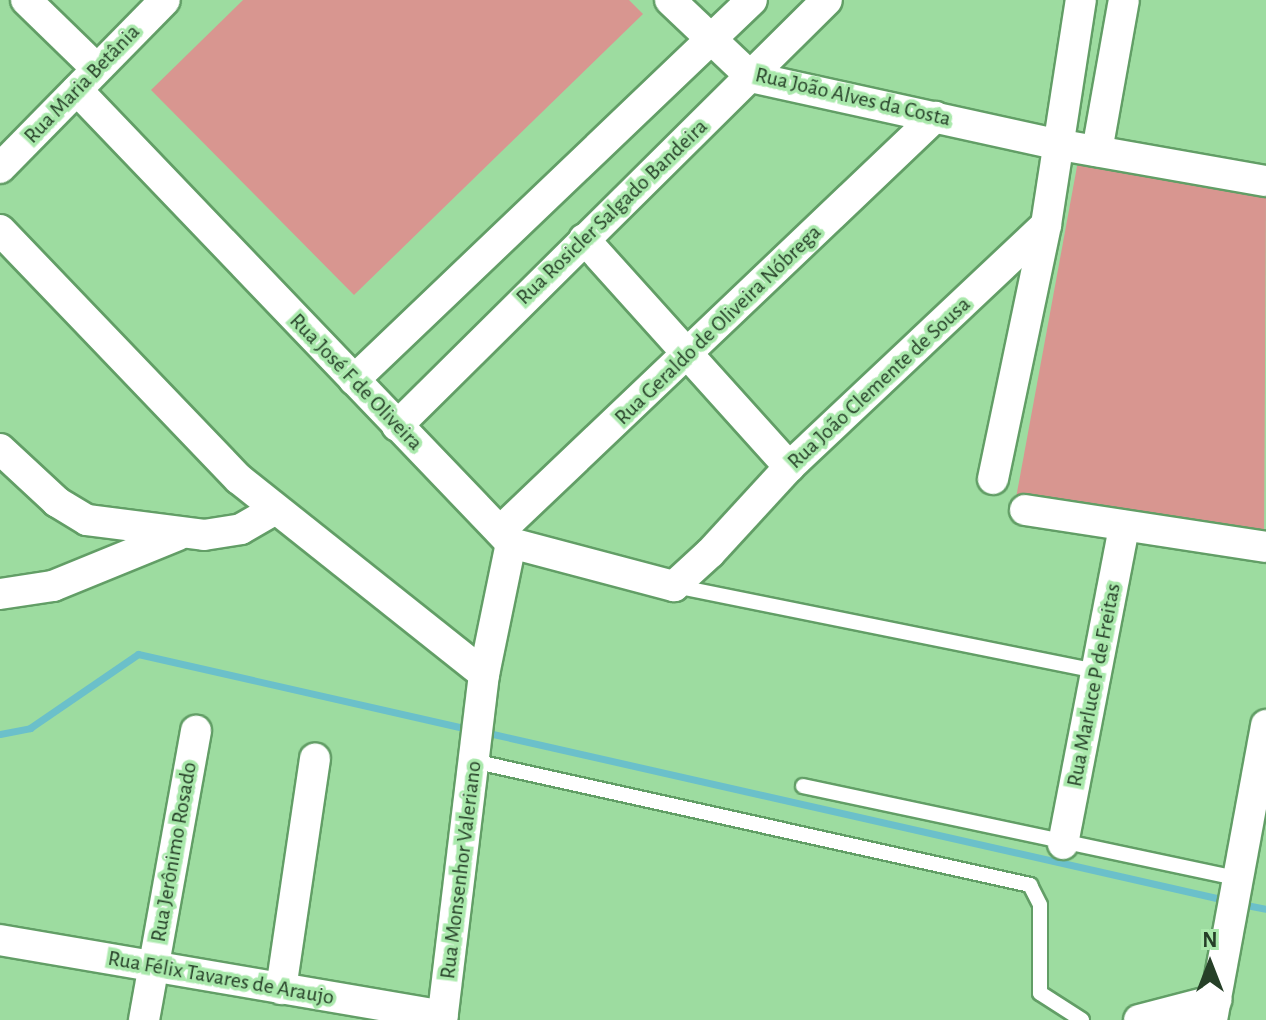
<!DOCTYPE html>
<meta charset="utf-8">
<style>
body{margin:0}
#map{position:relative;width:1266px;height:1020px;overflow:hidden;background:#9ddca0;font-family:"Alegreya Sans",sans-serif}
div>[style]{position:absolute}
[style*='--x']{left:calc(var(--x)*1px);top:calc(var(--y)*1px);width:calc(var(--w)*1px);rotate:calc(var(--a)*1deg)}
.green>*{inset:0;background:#d89690}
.stream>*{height:7px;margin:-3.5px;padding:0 3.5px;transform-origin:3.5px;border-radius:3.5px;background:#6bc0ca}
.roads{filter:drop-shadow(2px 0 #629e66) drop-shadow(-2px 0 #629e66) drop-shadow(0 2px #629e66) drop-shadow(0 -2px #629e66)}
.lane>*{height:14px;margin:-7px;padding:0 7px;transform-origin:7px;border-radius:7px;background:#fff}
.street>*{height:30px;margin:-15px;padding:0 15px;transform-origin:15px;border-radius:15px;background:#fff}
span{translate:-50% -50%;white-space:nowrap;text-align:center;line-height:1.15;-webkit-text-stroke:7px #aae9ac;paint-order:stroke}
.street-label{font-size:22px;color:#264028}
.north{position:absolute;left:1170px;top:924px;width:80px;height:80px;-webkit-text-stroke:6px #aae9ac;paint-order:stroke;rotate:0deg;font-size:22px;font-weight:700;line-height:32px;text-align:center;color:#264028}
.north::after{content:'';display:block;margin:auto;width:28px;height:36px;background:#264028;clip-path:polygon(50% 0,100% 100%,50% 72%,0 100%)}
</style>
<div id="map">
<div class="green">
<div style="clip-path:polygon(243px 0,629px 0,643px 14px,354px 295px,151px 90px)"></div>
<div style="clip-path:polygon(1078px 161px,1266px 195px,1264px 542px,1016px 498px)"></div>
</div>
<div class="stream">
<div style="--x:484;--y:732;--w:760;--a:12.77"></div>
<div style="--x:0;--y:734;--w:31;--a:-11"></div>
<div style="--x:30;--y:728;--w:131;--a:-34.4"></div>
<div style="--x:138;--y:654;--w:343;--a:12.8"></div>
<div style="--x:1241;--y:904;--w:25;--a:11"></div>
</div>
<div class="roads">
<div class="lane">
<div style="--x:675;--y:586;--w:431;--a:11.4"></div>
<div style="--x:473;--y:761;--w:571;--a:12.55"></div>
<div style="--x:1030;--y:885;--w:22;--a:63"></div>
<div style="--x:1040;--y:905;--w:88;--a:90"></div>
<div style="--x:1040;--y:993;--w:50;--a:32.7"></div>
<div style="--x:803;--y:786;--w:447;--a:12"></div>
</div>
<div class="street">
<div style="--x:26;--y:0;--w:98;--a:44.2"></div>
<div style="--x:670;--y:0;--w:112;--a:43.5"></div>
<div style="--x:751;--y:77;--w:317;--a:12.4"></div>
<div style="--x:1061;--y:145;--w:208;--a:10"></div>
<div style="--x:77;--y:90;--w:627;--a:46.23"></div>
<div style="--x:511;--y:543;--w:134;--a:101.6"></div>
<div style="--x:484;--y:674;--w:349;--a:96.9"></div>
<div style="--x:1097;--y:151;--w:153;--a:-79.9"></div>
<div style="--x:0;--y:168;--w:235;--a:-45.5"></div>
<div style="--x:0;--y:230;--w:345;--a:46.2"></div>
<div style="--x:239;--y:479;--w:313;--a:38.5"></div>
<div style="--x:584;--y:239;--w:307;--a:48"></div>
<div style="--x:354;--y:380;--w:550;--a:-43.67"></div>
<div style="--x:397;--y:426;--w:605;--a:-44.73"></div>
<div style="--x:0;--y:449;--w:78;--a:42.9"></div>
<div style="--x:57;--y:502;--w:35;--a:31"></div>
<div style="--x:87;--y:520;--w:118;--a:7.3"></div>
<div style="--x:204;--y:535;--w:37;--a:-9"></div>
<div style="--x:241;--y:529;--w:39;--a:-30"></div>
<div style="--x:993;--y:479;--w:259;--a:-78.2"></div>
<div style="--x:1025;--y:510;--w:244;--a:8.7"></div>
<div style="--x:500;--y:531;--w:601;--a:-43.58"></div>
<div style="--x:511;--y:543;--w:169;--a:14.8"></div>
<div style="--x:674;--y:586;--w:49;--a:-42.5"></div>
<div style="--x:710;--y:553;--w:117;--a:-47.4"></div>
<div style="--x:789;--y:467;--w:353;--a:-43.3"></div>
<div style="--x:1046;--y:225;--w:228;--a:-81.2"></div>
<div style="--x:0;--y:594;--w:54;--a:-8.6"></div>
<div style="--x:53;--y:586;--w:135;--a:-22.2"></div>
<div style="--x:1063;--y:844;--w:324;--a:-79.1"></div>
<div style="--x:0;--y:940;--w:449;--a:9.7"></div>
<div style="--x:281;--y:989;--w:233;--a:-81.6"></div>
<div style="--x:144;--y:1020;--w:294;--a:-79.8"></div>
<div style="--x:1139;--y:1020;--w:80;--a:-14.6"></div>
<div style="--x:1212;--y:1020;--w:300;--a:-79.6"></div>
</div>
</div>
<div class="street-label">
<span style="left:82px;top:84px;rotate:-46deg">Rua Maria Betânia</span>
<span style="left:853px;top:97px;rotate:13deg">Rua João Alves da Costa</span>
<span style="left:612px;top:212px;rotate:-44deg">Rua Rosicler Salgado Bandeira</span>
<span style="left:718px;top:325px;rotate:-44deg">Rua Geraldo de Oliveira Nóbrega</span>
<span style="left:356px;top:382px;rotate:46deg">Rua José F de Oliveira</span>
<span style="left:879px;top:383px;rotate:-43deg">Rua João Clemente de Sousa</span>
<span style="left:1094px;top:685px;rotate:-79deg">Rua Marluce P de Freitas</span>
<span style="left:174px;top:852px;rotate:-80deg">Rua Jerônimo Rosado</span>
<span style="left:461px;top:870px;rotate:-83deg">Rua Monsenhor Valeriano</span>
<span style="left:221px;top:978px;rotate:10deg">Rua Félix Tavares de Araujo</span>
</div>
<div class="north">N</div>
</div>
